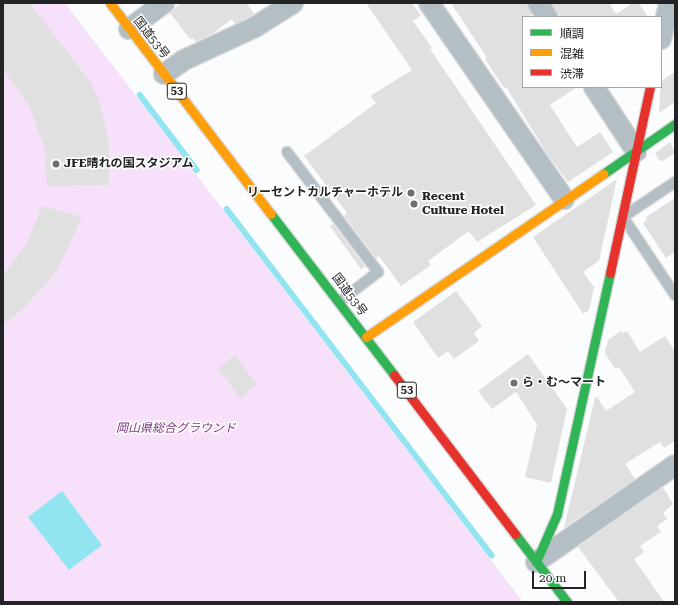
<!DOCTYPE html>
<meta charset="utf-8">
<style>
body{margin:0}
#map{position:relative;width:678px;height:605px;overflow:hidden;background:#fbfcfd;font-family:"Roboto Serif","Noto Sans JP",serif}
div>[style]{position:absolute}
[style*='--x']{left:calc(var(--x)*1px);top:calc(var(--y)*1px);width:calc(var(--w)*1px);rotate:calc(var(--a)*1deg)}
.green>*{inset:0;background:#f7e0f9}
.water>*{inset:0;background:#93e4f1}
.stream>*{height:5.5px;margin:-2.75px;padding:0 2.75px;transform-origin:2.75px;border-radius:2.75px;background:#93e4f1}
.building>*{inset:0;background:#e0e0e1}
.roads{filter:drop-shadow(1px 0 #d8d9da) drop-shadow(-1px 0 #d8d9da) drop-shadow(0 1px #d8d9da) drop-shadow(0 -1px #d8d9da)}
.lane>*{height:10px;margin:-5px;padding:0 5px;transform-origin:5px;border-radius:5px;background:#b4bec5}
.street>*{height:20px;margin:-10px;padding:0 10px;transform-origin:10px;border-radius:10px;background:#b4bec5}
.fast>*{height:9px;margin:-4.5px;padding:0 4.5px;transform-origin:4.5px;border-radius:4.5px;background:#30b455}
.slow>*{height:9px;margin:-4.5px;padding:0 4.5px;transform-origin:4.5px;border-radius:4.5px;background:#ff9f0a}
.jam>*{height:9px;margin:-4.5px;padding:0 4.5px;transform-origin:4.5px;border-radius:4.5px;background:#e5322d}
.dots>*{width:11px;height:11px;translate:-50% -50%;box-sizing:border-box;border:2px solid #fff;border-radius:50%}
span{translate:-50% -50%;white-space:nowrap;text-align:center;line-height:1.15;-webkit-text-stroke:3px #fff;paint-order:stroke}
.shield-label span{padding:1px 3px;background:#fff;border:1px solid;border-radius:3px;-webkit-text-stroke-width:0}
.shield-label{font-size:11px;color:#222324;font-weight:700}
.street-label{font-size:12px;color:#222324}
.poi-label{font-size:12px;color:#222324;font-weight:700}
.left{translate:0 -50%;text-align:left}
.right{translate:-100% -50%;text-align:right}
.park-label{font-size:12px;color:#79347d;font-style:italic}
.frame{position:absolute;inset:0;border:4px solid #222324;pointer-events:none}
.legend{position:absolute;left:522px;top:16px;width:140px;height:72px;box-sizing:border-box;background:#fff;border:1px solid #a7a7a7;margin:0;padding:5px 7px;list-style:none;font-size:12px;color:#222324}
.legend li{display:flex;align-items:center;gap:8px;height:20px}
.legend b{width:20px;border:1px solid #a7a7a7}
.scale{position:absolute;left:532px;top:571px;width:54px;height:18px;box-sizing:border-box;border:2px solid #222324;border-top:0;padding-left:5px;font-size:12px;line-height:14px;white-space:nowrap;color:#222324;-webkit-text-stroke:3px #fff;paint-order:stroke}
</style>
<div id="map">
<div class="green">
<div style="clip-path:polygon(3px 3px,65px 3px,523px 602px,3px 602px)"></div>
</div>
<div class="water">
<div style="clip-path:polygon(62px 491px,102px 545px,69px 570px,28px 517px)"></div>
</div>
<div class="stream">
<div style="--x:140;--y:95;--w:94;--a:52.8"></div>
<div style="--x:227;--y:209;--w:436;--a:52.6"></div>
</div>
<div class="building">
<div style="clip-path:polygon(3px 3px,30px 3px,90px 82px,99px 99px,109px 142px,109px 185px,47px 186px,45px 150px,30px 108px,3px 69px)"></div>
<div style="clip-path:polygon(180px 3px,247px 3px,254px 14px,235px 24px,232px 19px,212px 34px,196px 42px,193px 38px,190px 39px,170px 13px)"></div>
<div style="clip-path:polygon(366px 3px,412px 3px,421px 15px,413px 21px,432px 48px,430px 49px,536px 205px,477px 242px,469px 231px,428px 261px,431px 265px,401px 286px,379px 256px,376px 258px,344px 216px,347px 213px,304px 156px,376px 103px,370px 96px,412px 70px)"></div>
<div style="clip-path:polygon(451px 3px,527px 3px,532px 15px,523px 17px,523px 87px,577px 87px,550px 105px,577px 147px,600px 132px,613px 152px,568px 182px,548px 155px,506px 87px,504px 88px,485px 59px,487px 58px)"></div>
<div style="clip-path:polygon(552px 3px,609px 3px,616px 14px,633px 3px,639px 3px,648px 17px,559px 17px)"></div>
<div style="clip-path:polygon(675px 72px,675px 102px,659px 113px,661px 81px)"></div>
<div style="clip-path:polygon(670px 142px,675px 153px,663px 161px,659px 160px,655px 153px)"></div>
<div style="clip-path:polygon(617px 179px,599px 261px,583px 272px,594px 287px,589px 310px,583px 314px,533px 237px)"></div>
<div style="clip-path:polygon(675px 198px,675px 252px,666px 258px,643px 223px,647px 220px,646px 217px)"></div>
<div style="clip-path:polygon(42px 206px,82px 217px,57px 271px,23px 309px,3px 324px,3px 275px,26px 245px)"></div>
<div style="clip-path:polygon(333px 224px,365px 266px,361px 269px,330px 226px)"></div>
<div style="clip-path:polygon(456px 291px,482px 326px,474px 333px,479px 341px,454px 359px,448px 351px,438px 358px,413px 322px)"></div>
<div style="clip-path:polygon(621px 331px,623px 333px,627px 331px,640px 352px,665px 336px,675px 352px,675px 441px,664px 448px,660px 442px,625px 464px,635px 479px,564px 528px,595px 398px,597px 397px,606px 411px,635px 392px,619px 367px,615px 369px,605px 353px,608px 340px)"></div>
<div style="clip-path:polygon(528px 354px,567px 409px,551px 483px,525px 477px,537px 425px,516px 392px,492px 409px,478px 391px)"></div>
<div style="clip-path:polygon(235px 355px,257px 385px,240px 398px,218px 368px)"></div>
<div style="clip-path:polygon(663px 487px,673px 504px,663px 513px,667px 519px,657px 526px,661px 532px,640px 546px,644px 552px,634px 559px,664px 602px,619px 602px,578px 547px)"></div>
</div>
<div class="roads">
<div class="lane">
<div style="--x:287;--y:152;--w:151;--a:52.8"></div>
<div style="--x:378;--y:272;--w:49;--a:142.4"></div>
<div style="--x:675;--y:182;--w:63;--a:146.1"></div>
<div style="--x:623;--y:217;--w:94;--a:56.3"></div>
</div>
<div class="street">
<div style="--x:429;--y:3;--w:238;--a:55.4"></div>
<div style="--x:538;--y:3;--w:17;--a:57"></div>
<div style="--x:129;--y:29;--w:44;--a:-36.6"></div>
<div style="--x:661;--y:39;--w:37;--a:-77"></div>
<div style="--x:164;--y:74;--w:24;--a:-35"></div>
<div style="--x:184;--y:60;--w:78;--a:-24.9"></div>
<div style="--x:255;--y:27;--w:45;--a:-32.3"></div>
<div style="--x:594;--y:87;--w:77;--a:56.7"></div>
<div style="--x:536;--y:562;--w:169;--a:-34.9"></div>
</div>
<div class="fast">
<div style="--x:603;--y:174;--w:88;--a:-34.8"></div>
<div style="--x:271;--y:214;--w:203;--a:52.6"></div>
<div style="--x:515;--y:534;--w:86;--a:52.6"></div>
<div style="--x:536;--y:562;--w:52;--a:-66.4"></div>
<div style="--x:557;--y:514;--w:247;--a:-77.6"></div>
</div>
<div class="slow">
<div style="--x:110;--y:3;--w:265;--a:52.7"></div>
<div style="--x:366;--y:337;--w:288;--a:-34.5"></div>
</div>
<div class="jam">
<div style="--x:610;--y:273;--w:190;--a:-77.9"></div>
<div style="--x:394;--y:375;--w:200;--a:52.7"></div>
</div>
</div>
<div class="dots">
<div style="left:56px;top:164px;background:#6e6f70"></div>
<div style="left:411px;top:193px;background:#6e6f70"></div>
<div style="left:414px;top:204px;background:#6e6f70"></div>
<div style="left:514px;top:383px;background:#6e6f70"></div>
</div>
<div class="shield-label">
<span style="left:177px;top:91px">53</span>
<span style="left:407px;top:390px">53</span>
</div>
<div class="street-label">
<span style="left:151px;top:38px;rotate:52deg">国道53号</span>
<span style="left:349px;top:295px;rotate:53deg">国道53号</span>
</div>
<div class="poi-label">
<span class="left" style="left:64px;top:164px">JFE晴れの国スタジアム</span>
<span class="right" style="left:403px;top:193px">リーセントカルチャーホテル</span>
<span class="left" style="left:422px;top:204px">Recent<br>Culture Hotel</span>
<span class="left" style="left:522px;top:383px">ら・む〜マート</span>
</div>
<div class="park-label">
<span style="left:176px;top:429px">岡山県総合グラウンド</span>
</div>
<div class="frame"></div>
<ul class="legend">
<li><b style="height:5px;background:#30b455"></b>順調</li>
<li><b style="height:5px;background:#ff9f0a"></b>混雑</li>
<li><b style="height:5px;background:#e5322d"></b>渋滞</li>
</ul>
<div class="scale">20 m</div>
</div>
